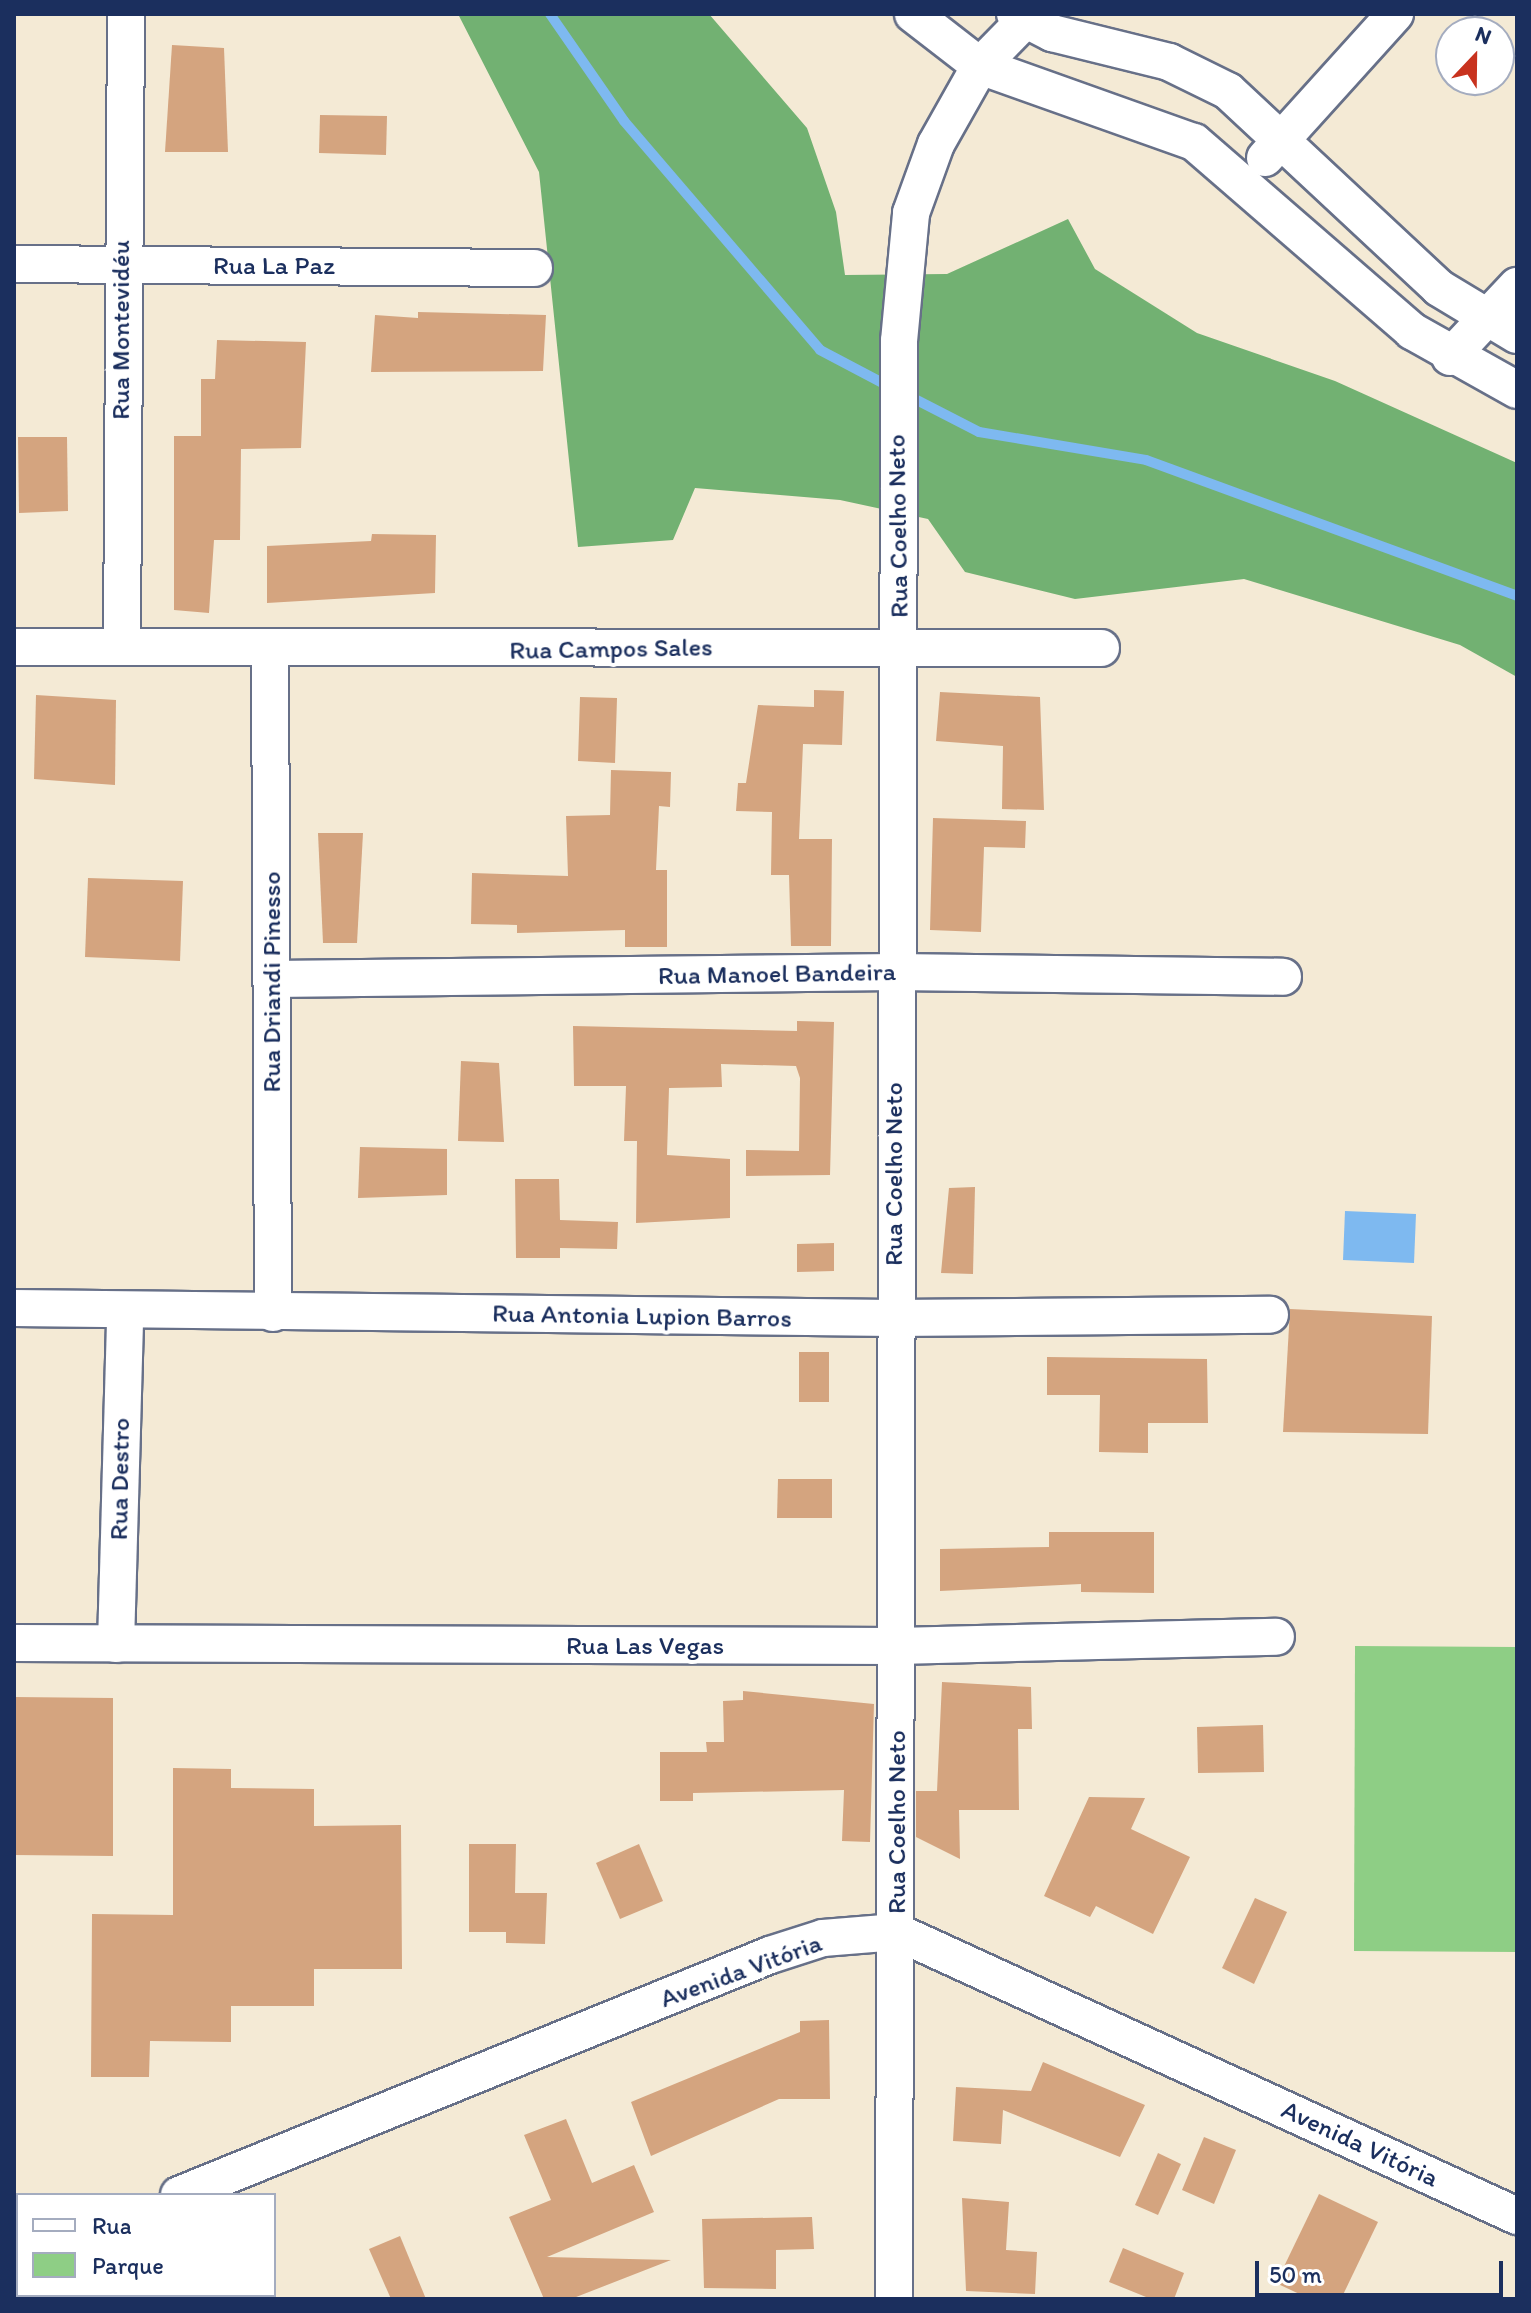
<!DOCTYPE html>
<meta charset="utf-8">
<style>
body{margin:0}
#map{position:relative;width:1531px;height:2313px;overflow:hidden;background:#f4ead5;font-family:Itim,sans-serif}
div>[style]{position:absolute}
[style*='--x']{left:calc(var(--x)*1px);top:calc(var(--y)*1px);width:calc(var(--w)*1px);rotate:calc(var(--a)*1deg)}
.green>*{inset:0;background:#8ece85}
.forest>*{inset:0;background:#72b172}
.water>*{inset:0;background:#7eb9f0}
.stream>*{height:10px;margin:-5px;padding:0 5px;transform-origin:5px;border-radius:5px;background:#7eb9f0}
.building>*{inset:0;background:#d4a47f}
.roads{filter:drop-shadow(2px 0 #677088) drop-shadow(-2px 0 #677088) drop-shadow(0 2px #677088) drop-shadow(0 -2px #677088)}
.minor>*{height:36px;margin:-18px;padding:0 18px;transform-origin:18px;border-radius:18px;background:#fff}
span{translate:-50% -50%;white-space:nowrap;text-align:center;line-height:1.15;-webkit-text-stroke:8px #fff;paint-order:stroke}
.street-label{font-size:26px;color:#1b2f5e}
.frame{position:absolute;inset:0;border:16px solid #1b2f5e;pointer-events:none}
.legend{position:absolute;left:16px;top:2193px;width:260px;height:104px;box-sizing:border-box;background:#fff;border:2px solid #a4acbf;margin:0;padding:10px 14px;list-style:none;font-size:24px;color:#1b2f5e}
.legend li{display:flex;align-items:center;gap:16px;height:40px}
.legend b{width:40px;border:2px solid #a4acbf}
.north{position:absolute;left:1435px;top:16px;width:80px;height:80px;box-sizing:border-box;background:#fff;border:2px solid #a4acbf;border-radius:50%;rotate:22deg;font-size:22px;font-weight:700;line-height:32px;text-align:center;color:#1b2f5e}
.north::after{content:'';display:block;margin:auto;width:28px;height:36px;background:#c8321e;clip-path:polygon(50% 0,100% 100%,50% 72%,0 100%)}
.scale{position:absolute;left:1255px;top:2261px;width:248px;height:36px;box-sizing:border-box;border:4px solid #1b2f5e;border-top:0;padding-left:10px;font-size:24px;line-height:28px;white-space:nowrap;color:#1b2f5e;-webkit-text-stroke:6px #fff;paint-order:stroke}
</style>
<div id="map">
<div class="green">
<div style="clip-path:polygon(1355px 1646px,1517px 1647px,1517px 1952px,1354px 1951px)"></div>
</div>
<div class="forest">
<div style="clip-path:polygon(458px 14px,709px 14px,807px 128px,836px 212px,845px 275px,947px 274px,1068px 219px,1095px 269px,1197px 333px,1335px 381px,1517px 463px,1517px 677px,1460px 645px,1244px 579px,1075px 599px,965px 572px,928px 519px,840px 500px,695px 488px,673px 540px,578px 547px,539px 172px)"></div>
</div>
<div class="water">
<div style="clip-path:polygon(1345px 1211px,1416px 1214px,1414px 1263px,1343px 1260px)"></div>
</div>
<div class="stream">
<div style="--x:550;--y:14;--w:130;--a:55.3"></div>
<div style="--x:624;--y:121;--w:301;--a:49.4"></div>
<div style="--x:820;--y:350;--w:81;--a:27.8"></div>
<div style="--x:907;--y:395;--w:81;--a:27.2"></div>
<div style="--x:979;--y:432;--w:169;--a:9.5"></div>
<div style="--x:1146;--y:460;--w:395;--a:20.1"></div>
</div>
<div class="building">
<div style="clip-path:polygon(172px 45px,224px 48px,228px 152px,165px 152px)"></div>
<div style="clip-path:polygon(320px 115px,387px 116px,386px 155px,319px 153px)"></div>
<div style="clip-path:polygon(418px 312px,546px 315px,543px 371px,371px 372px,375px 315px,418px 318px)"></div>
<div style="clip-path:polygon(217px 340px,306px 342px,301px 448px,241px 449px,240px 540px,214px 540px,209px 613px,174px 610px,174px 436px,201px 436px,201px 379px,215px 379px)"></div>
<div style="clip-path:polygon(18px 437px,67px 437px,68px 511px,19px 513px)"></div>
<div style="clip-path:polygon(372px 534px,436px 535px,435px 593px,267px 603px,267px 546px,371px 541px)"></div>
<div style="clip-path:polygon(814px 690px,844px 691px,842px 745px,803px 744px,799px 839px,832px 839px,831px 946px,791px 946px,789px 875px,771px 875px,772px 812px,736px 811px,738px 783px,746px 783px,758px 705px,814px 707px)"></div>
<div style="clip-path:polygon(940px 692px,1040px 697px,1044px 810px,1002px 809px,1003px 746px,936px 741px)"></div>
<div style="clip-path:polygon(36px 695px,116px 700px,115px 785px,34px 779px)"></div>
<div style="clip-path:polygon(580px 697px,617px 698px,615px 763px,578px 761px)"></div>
<div style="clip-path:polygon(611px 770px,671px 772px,670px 807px,659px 806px,656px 870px,667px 870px,667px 947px,625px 947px,625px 930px,517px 933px,517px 925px,471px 924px,472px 873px,568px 876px,566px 816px,610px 815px)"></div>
<div style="clip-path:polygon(933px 818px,1026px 821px,1025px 848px,984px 847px,981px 932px,930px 930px)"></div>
<div style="clip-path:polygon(318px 833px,363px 833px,357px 943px,323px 943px)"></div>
<div style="clip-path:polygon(88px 878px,183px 881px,180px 961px,85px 957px)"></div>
<div style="clip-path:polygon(797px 1021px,834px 1022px,830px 1175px,746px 1176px,746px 1150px,799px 1151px,800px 1078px,796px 1066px,721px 1064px,722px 1087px,669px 1088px,667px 1155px,730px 1159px,730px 1218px,636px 1223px,637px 1141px,624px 1141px,626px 1086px,574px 1086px,573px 1026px,797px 1031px)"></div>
<div style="clip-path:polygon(461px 1061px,499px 1063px,504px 1142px,458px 1141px)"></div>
<div style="clip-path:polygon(360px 1147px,447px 1149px,447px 1195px,358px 1198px)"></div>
<div style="clip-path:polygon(515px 1179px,559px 1179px,560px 1220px,618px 1222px,617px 1249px,560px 1248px,560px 1258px,516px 1258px)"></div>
<div style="clip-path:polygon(975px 1187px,973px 1274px,941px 1273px,949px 1188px)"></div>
<div style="clip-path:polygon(834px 1243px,834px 1271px,797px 1272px,797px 1244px)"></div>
<div style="clip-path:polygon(1290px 1309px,1432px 1316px,1428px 1434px,1283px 1432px)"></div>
<div style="clip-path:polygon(799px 1352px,829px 1352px,829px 1402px,799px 1402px)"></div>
<div style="clip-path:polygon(1047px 1357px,1207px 1359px,1208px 1423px,1148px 1423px,1148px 1453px,1099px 1452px,1100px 1395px,1047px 1395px)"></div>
<div style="clip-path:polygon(778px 1479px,832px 1479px,832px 1518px,777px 1518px)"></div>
<div style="clip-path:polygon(1049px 1532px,1154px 1532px,1154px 1593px,1081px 1592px,1081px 1584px,940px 1591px,940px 1549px,1049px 1547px)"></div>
<div style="clip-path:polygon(942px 1682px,1031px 1687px,1032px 1729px,1018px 1729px,1019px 1810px,959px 1810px,960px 1859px,916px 1837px,916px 1791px,937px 1791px)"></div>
<div style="clip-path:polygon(743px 1691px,874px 1704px,870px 1842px,842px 1841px,844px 1790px,693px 1793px,693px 1801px,660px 1801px,660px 1752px,707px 1752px,706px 1742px,724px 1742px,723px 1701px,743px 1700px)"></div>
<div style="clip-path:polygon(14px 1697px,113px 1698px,113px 1856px,14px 1855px)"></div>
<div style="clip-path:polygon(1263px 1725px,1264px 1772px,1198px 1773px,1197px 1727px)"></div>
<div style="clip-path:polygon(173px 1768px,231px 1769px,231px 1788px,314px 1789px,314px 1826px,401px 1825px,402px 1969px,314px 1969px,314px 2006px,231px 2006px,231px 2042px,150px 2041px,149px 2077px,91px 2077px,92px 1914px,173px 1915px)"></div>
<div style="clip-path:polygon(1089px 1797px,1145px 1798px,1131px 1829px,1190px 1857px,1153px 1934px,1096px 1906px,1090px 1917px,1044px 1896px)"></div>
<div style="clip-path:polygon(469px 1844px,516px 1844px,515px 1893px,547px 1893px,545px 1944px,506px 1943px,506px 1932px,469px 1932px)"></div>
<div style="clip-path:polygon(639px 1844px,663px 1901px,620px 1919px,596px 1863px)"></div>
<div style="clip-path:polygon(1255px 1898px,1287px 1912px,1254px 1984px,1222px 1968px)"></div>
<div style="clip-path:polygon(829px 2020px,830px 2099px,779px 2099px,651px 2156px,631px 2102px,800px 2032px,800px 2021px)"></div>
<div style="clip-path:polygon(1043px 2062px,1145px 2105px,1120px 2157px,1003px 2110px,1001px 2144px,953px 2141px,956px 2087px,1031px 2091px)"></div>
<div style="clip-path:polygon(566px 2119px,592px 2183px,634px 2165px,654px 2212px,547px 2257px,671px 2260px,571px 2299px,544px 2299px,509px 2217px,551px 2200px,524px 2135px)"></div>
<div style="clip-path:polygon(1204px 2137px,1236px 2150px,1214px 2204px,1182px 2190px)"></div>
<div style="clip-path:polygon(1158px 2153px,1181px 2164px,1158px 2215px,1135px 2205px)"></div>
<div style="clip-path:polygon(1319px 2194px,1378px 2222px,1341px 2299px,1310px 2299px,1276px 2283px)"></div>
<div style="clip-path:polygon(962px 2198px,1009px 2202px,1006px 2250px,1037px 2252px,1035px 2294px,966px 2291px)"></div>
<div style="clip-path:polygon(812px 2217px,814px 2249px,776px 2250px,776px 2289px,704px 2288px,702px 2219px)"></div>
<div style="clip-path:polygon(400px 2236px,426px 2299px,391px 2299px,369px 2249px)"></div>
<div style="clip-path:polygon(1123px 2248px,1184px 2273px,1174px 2299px,1151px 2299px,1109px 2282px)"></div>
</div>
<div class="roads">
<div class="minor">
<div style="--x:913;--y:14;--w:85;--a:37.8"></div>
<div style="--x:980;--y:66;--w:227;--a:19.6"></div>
<div style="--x:1194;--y:142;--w:289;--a:40.9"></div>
<div style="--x:1412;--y:331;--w:120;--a:29.3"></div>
<div style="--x:1015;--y:14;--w:42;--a:27.2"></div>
<div style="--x:1052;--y:33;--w:121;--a:13.9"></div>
<div style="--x:1169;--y:62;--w:66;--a:26.2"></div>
<div style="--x:1228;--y:91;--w:289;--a:43"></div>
<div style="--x:1439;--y:288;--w:91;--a:31.1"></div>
<div style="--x:1265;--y:158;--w:194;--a:-47.9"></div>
<div style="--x:14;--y:264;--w:520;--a:0.44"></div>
<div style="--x:1450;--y:357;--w:98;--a:-46.7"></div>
<div style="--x:122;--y:646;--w:632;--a:-89.64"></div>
<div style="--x:14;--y:647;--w:1087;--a:0.05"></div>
<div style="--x:270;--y:652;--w:661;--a:89.74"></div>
<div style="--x:272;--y:979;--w:623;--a:-0.64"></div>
<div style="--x:895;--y:972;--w:388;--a:0.7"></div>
<div style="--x:14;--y:1308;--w:879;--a:0.65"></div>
<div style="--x:893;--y:1318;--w:377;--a:-0.5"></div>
<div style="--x:14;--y:1643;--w:883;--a:0.19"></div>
<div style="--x:897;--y:1646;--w:379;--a:-1.4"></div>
<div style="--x:116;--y:1644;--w:330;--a:-88.4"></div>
<div style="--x:179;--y:2195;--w:638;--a:-22.1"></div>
<div style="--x:770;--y:1955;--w:56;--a:-17.8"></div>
<div style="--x:823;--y:1938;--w:74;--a:-4.6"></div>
<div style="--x:897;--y:1932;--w:682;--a:24.61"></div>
<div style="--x:14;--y:2262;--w:4;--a:-14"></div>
<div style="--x:894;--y:2299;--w:1958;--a:-89.85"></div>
<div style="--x:899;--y:341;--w:129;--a:-84.6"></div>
<div style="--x:911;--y:213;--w:73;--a:-70.1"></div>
<div style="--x:936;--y:144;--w:90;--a:-60.6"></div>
<div style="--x:980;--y:66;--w:73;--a:-45.6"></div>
</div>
</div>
<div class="street-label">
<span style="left:274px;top:266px">Rua La Paz</span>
<span style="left:121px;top:330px;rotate:-90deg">Rua Montevidéu</span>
<span style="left:898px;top:526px;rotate:-91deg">Rua Coelho Neto</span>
<span style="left:611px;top:649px;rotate:-1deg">Rua Campos Sales</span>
<span style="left:777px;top:974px;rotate:-1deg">Rua Manoel Bandeira</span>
<span style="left:272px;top:982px;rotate:-90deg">Rua Driandi Pinesso</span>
<span style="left:894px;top:1174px;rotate:-90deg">Rua Coelho Neto</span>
<span style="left:642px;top:1316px;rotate:1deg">Rua Antonia Lupion Barros</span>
<span style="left:120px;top:1479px;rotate:-89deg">Rua Destro</span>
<span style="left:645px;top:1646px">Rua Las Vegas</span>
<span style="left:897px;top:1822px;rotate:-90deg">Rua Coelho Neto</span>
<span style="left:741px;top:1971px;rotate:-20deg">Avenida Vitória</span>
<span style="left:1360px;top:2144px;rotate:25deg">Avenida Vitória</span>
</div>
<div class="frame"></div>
<ul class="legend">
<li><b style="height:10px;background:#fff"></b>Rua</li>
<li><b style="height:22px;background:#8ece85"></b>Parque</li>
</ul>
<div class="north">N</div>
<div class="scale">50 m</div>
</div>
